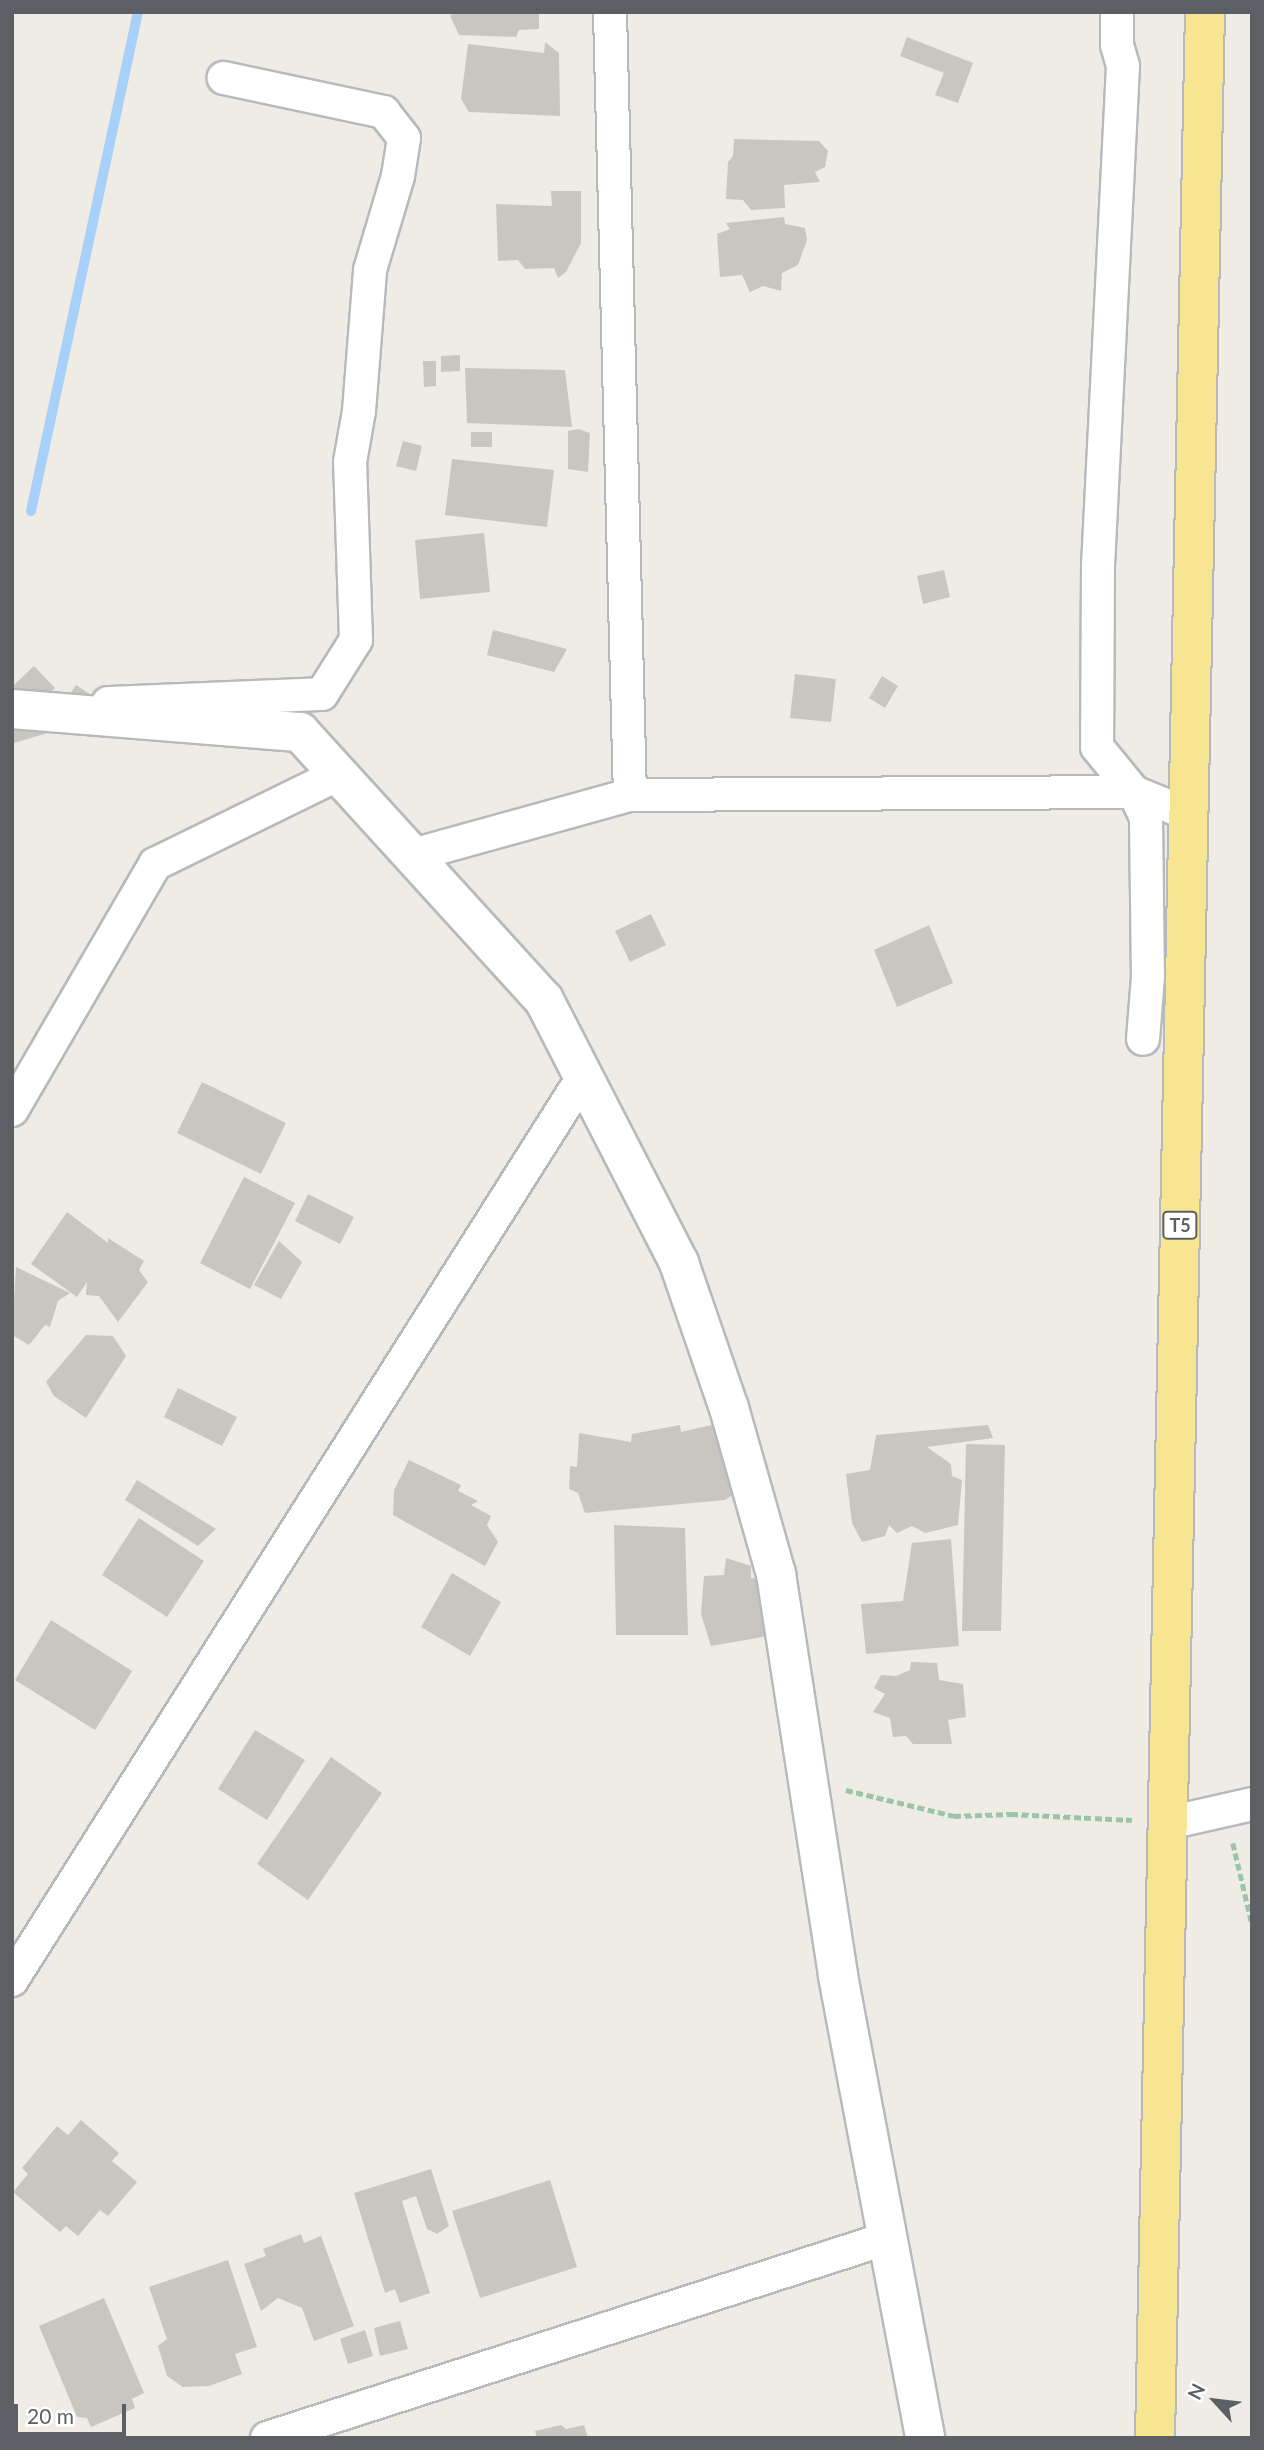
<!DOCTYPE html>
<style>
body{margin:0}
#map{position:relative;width:1264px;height:2450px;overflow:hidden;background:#eeece4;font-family:Lato,sans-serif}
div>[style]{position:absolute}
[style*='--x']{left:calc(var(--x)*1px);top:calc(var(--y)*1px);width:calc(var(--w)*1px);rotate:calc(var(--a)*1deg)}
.stream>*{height:10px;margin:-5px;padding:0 5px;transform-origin:5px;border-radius:5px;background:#a7d0fb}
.building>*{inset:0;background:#c9c6c1}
.path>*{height:4.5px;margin-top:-2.25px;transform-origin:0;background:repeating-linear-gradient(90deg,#9bc4aa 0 7px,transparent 0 10.5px)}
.roads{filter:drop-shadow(2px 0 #b6b9bd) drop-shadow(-2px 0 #b6b9bd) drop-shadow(0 2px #b6b9bd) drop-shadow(0 -2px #b6b9bd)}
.street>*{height:32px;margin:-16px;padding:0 16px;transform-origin:16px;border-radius:16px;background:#fff}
.secondary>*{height:38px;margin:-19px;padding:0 19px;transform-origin:19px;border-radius:19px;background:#fff}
.highway>*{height:38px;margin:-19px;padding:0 19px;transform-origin:19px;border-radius:19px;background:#f8e591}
span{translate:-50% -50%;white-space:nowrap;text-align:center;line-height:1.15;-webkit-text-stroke:5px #fff;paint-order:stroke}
.shield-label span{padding:2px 5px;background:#fff;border:2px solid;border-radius:5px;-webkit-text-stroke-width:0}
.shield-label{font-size:18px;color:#5c5f64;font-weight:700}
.frame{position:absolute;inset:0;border:14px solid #5c5f64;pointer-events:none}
.north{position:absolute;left:1180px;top:2366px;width:70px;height:70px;-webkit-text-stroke:5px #fff;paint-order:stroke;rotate:297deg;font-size:19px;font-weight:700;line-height:28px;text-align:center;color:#5c5f64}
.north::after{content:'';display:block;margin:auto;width:24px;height:32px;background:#5c5f64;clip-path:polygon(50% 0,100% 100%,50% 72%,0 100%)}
.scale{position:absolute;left:14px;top:2404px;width:112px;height:32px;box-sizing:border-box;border:4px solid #5c5f64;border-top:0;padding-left:9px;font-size:21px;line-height:24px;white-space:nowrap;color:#5c5f64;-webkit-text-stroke:5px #fff;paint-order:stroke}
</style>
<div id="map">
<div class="stream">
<div style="--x:31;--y:511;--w:510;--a:-77.9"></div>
</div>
<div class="building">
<div style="clip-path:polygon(454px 12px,539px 12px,539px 29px,519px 30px,516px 37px,459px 35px,450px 16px)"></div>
<div style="clip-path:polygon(907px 37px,973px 63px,958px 103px,935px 95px,944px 73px,900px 56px)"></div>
<div style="clip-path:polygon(545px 42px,559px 53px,560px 116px,469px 112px,461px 99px,468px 44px,544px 53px)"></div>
<div style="clip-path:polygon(734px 139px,819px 141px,828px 151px,825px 167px,815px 172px,820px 182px,784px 185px,785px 208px,751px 210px,743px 200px,726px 199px,728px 162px,733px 156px)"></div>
<div style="clip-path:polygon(551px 191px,581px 191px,581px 243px,566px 272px,558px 278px,554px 268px,525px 269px,518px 260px,498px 261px,496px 204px,552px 206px)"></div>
<div style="clip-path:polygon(784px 217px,785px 224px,805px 228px,807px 240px,798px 265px,782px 273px,781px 291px,763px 286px,750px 292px,742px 275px,720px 277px,717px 234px,730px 229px,726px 223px)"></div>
<div style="clip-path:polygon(460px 355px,460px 371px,441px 372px,441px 356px)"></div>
<div style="clip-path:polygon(423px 361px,436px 361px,436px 386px,424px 387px)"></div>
<div style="clip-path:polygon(465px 368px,565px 370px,572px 427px,467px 423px)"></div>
<div style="clip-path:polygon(578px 429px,590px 433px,588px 472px,568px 469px,568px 431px)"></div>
<div style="clip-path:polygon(471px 432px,492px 432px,492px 447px,471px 447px)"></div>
<div style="clip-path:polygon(403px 441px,422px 446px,416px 471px,396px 466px)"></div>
<div style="clip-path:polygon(452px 459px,554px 470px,547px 527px,445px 515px)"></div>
<div style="clip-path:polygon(484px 533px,490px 592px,420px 599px,415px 540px)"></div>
<div style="clip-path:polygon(944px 570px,950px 597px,923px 604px,917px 576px)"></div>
<div style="clip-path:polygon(493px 630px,567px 649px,554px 672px,487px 655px)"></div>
<div style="clip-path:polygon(34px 666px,55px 688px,50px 693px,66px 709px,61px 729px,14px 743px,12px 687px)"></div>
<div style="clip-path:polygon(795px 674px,836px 679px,831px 722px,790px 718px)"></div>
<div style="clip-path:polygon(882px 676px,898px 686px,885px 708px,869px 698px)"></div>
<div style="clip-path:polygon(76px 685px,102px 702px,67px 699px)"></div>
<div style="clip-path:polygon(651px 914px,666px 945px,630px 962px,615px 931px)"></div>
<div style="clip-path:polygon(929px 925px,953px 983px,897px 1007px,874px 950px)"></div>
<div style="clip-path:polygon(202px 1082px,286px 1123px,261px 1174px,177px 1133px)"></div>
<div style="clip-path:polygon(244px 1177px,295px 1203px,250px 1289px,200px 1263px)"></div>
<div style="clip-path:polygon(308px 1194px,354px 1217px,340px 1244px,295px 1221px)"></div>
<div style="clip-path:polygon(67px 1212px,108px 1243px,108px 1238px,144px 1261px,139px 1270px,148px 1282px,118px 1322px,99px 1296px,86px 1295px,87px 1282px,77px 1297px,31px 1264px)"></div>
<div style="clip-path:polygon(279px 1241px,302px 1262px,281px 1299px,254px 1285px)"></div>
<div style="clip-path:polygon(16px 1267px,70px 1293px,58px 1301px,50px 1327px,45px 1325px,29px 1345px,12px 1335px)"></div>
<div style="clip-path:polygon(86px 1335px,113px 1336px,126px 1356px,86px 1418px,54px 1396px,46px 1382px)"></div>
<div style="clip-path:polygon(178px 1388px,237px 1417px,222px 1446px,164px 1417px)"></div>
<div style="clip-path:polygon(733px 1420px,739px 1491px,725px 1500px,585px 1513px,578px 1493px,569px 1489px,570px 1466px,577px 1467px,579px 1433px,631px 1442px,632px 1434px,680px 1425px,681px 1432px)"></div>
<div style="clip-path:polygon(988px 1425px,993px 1438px,927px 1447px,951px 1464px,952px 1476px,962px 1480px,958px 1525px,925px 1533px,912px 1526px,897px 1533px,889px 1525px,885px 1536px,862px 1542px,852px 1523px,846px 1474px,870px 1470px,876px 1435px)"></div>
<div style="clip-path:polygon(966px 1444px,1005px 1445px,1001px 1631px,962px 1631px)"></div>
<div style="clip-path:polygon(409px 1460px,461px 1485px,458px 1491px,478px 1501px,471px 1505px,491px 1516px,487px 1525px,498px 1542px,485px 1566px,393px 1515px,394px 1490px)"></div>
<div style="clip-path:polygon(137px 1480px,216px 1529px,198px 1546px,125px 1500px)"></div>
<div style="clip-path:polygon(139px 1518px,204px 1561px,167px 1617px,102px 1575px)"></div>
<div style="clip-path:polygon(614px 1525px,685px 1528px,688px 1635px,616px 1635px)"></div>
<div style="clip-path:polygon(951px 1539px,959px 1646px,866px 1654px,861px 1604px,903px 1601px,912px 1543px)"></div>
<div style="clip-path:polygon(726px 1558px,751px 1566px,751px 1578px,777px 1581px,768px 1636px,711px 1646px,701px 1614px,704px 1576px,724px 1575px)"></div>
<div style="clip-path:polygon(452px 1573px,501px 1602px,470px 1656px,421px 1627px)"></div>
<div style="clip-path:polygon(51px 1620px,132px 1671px,95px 1730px,15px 1680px)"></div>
<div style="clip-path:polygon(911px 1662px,937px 1663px,939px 1680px,963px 1684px,966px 1717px,948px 1720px,952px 1744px,913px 1744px,906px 1736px,893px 1737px,890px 1718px,873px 1712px,885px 1694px,874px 1688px,881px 1675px,896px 1676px,910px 1670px)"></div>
<div style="clip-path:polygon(255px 1730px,305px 1760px,267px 1820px,218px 1789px)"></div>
<div style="clip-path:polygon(331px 1757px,382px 1793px,308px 1900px,257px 1864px)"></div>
<div style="clip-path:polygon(81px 2120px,119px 2153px,112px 2161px,137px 2182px,108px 2216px,100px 2210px,78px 2236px,66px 2226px,60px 2232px,13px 2192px,28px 2174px,22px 2168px,57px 2126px,68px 2135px)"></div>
<div style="clip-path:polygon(431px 2169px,449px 2226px,437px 2234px,427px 2229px,416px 2196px,402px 2201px,430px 2293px,400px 2303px,395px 2289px,385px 2293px,354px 2193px)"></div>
<div style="clip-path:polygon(550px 2180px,577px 2267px,480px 2298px,452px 2211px)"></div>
<div style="clip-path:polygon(301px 2234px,304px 2243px,321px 2236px,354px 2326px,314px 2341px,302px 2308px,278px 2298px,261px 2311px,244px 2264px,266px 2256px,263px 2249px)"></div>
<div style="clip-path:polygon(228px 2260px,257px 2347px,235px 2354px,242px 2374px,209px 2386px,183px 2387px,167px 2376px,158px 2346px,167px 2339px,149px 2287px)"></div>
<div style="clip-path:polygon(104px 2298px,144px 2393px,132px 2399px,135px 2408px,91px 2427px,87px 2418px,77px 2417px,39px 2326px)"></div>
<div style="clip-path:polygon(400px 2321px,408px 2349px,380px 2356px,374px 2328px)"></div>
<div style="clip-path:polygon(365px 2330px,373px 2356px,348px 2364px,340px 2339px)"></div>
<div style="clip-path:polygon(561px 2425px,566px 2429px,584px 2425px,588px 2438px,537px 2438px,535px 2431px)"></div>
</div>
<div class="path">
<div style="--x:846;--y:1790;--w:111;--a:13.5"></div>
<div style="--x:954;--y:1816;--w:57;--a:-2"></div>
<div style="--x:1011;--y:1814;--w:121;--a:2.8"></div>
<div style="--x:1233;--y:1843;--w:83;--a:76.8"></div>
</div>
<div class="roads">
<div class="street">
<div style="--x:610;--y:12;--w:783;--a:88.54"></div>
<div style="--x:1117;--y:12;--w:33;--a:90"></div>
<div style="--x:1117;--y:45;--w:22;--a:74"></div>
<div style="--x:1123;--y:66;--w:501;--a:92.86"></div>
<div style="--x:1098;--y:566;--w:181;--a:90.3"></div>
<div style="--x:1097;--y:747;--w:58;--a:50.6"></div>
<div style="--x:1134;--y:792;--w:29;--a:65"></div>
<div style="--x:1146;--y:818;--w:159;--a:89.3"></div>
<div style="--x:1148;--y:977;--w:62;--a:94.6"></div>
<div style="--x:108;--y:703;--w:214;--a:-2.4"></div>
<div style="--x:322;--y:694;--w:64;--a:-57.8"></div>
<div style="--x:356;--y:640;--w:178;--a:-91.9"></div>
<div style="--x:350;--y:462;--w:52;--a:-80"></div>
<div style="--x:359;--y:411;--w:141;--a:-85.5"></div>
<div style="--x:370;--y:270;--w:98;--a:-73.4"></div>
<div style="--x:398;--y:176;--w:38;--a:-81"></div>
<div style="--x:404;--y:138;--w:33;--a:-128"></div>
<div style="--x:384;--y:112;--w:164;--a:-168"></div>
<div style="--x:413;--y:855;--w:225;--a:-15.5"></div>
<div style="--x:630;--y:795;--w:504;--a:-0.34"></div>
<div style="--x:1134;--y:792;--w:58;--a:22.2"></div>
<div style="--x:12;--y:1110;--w:285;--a:-59.8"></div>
<div style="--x:155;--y:864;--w:205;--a:-26.1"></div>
<div style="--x:1168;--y:1823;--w:86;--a:-12.7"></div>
<div style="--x:12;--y:1980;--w:1068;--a:-57.69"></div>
<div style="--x:267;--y:2438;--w:652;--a:-17.85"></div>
</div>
<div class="secondary">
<div style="--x:12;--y:709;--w:289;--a:4.6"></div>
<div style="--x:300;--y:732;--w:362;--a:47.7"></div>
<div style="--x:544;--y:1000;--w:296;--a:62.8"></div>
<div style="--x:679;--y:1263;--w:153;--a:71"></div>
<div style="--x:729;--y:1408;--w:173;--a:74.2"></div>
<div style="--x:776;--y:1574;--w:407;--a:81.2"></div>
<div style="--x:838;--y:1976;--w:470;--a:79.3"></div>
</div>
<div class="highway">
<div style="--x:1155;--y:2438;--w:2427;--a:-88.82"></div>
</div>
</div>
<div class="shield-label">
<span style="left:1180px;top:1225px">T5</span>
</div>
<div class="frame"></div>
<div class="north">N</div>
<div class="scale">20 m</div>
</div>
